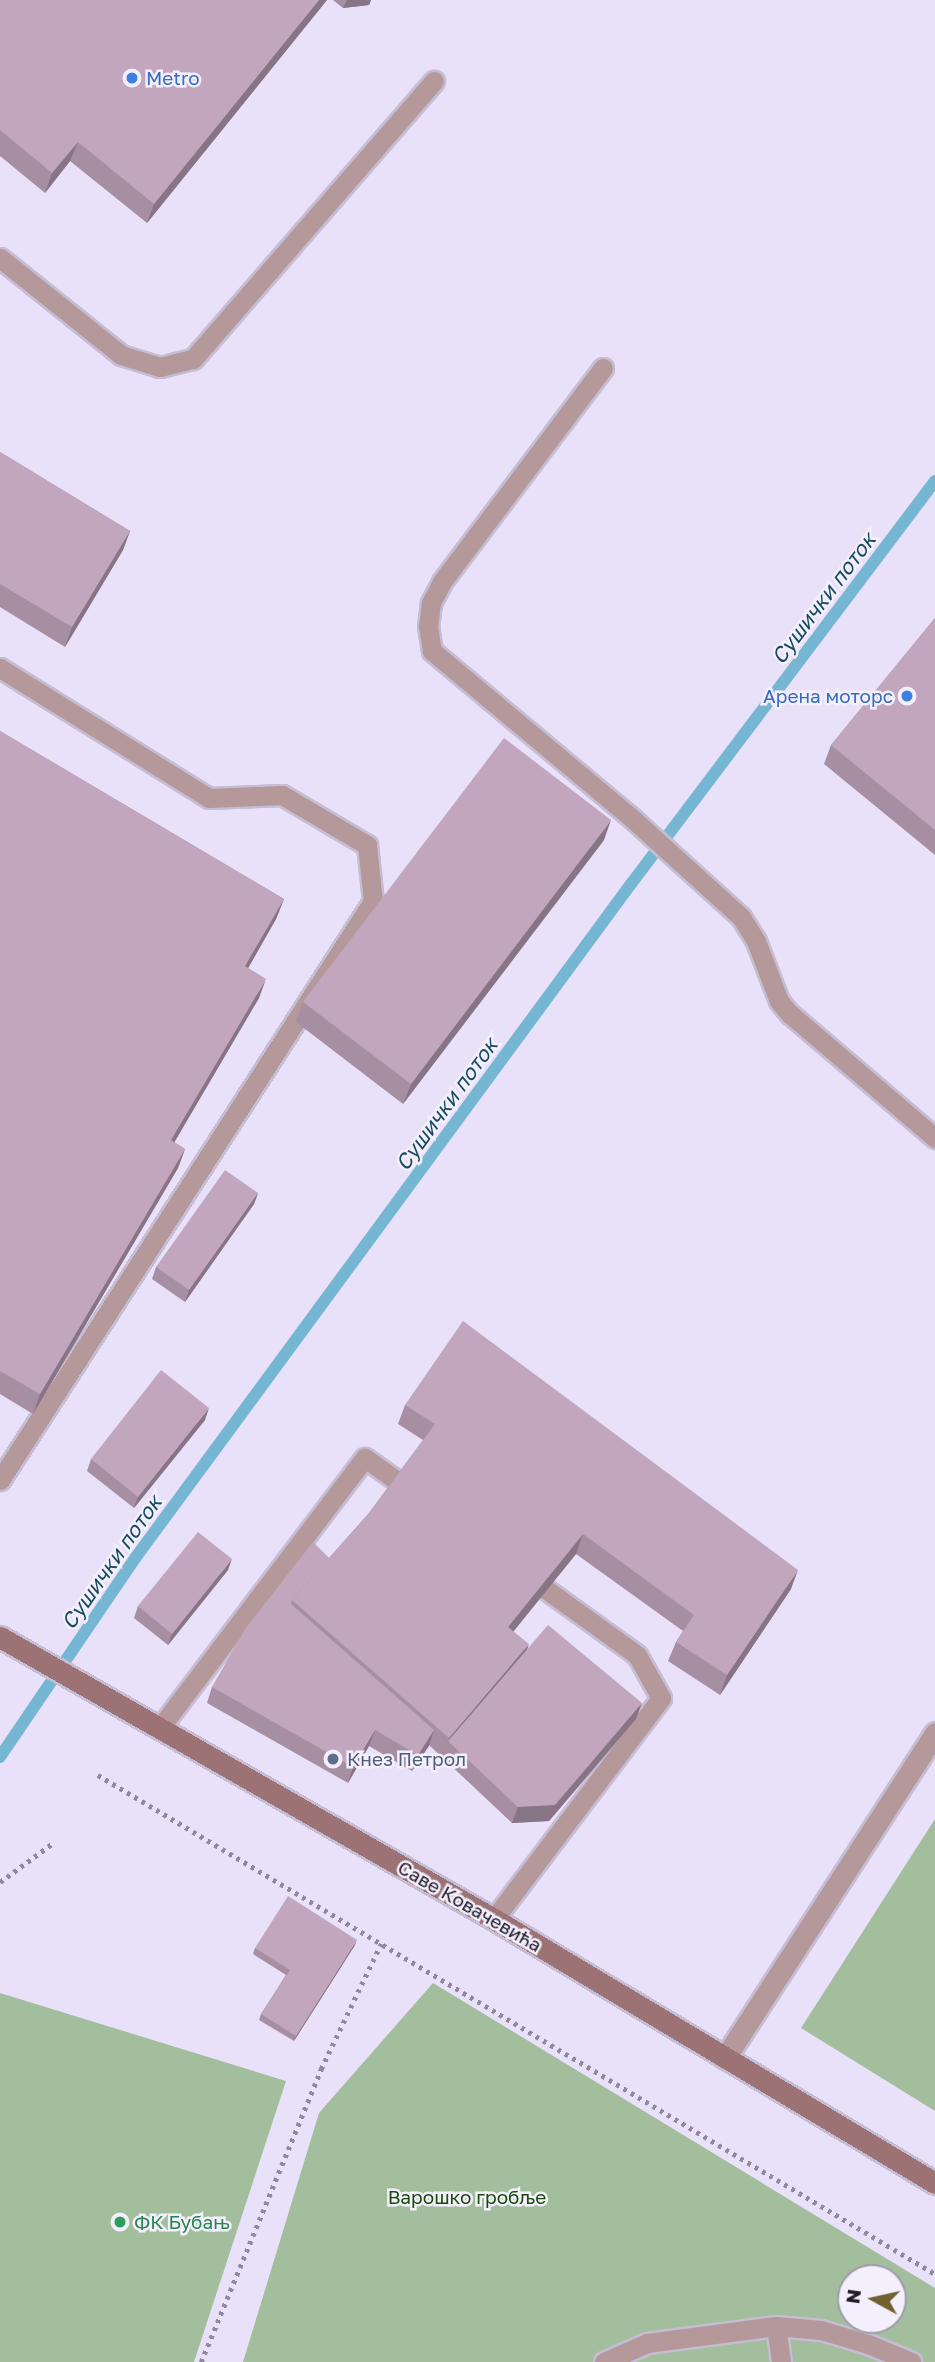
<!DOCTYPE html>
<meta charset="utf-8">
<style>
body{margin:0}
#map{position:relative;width:935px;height:2362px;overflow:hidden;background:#e9e0fa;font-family:"Golos Text",sans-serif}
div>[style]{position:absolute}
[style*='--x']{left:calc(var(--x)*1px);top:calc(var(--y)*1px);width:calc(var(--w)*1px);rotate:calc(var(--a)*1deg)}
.green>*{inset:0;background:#a3be9d}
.stream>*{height:12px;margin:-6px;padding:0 6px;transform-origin:6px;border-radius:6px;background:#75b6d2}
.path>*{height:4.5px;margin-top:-2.25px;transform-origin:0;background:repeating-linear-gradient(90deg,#90899c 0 3.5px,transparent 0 8.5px)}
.roads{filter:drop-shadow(2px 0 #c5bdd4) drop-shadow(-2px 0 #c5bdd4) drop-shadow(0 2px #c5bdd4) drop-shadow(0 -2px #c5bdd4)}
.lane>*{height:19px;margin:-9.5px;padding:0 9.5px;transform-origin:9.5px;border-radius:9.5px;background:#b5989a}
.street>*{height:21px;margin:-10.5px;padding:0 10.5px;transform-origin:10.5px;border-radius:10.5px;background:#b5989a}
.secondary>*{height:21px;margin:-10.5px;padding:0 10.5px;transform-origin:10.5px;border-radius:10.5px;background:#9c7275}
.wall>*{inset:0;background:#a68fa3}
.shaded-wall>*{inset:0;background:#877485}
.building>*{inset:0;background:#c1a6be}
.dots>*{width:19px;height:19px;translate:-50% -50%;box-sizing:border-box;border:4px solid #f4effd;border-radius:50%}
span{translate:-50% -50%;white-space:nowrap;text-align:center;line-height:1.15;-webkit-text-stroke:5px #f4effd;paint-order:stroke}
.shop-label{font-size:19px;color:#366cbe}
.left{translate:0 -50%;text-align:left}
.right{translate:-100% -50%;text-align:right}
.service-label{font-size:19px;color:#4e5e75}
.street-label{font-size:19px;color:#211c28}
.park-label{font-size:19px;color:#184b0a}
.leisure-label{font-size:19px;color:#27864d}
.water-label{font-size:21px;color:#164b60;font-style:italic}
.north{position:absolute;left:837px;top:2264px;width:70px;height:70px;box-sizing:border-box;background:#f4effd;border:2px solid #a09ba8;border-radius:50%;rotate:278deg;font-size:19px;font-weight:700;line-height:28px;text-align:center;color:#211c28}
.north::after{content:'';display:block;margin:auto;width:24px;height:32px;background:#72602e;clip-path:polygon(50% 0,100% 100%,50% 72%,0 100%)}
</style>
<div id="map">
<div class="green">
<div style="clip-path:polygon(935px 1819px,935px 2111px,801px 2028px)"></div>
<div style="clip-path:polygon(evenodd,433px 1983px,935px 2288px,935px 2362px,243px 2362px,319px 2113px,433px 1983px,851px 2278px,893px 2278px,893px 2320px,851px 2320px,851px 2278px)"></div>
<div style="clip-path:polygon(0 1993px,286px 2081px,194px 2362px,0 2362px)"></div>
</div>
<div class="stream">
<div style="--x:0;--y:1757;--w:242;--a:-55.8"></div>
<div style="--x:136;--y:1557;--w:835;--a:-53.67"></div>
<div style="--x:631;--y:884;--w:505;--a:-52.97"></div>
</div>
<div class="path">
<div style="--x:98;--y:1775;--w:974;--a:30.8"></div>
<div style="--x:0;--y:1882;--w:66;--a:-36.3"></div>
<div style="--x:201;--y:2362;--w:317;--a:-67.7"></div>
<div style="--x:321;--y:2069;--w:139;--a:-64.4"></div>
</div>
<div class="roads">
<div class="lane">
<div style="--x:0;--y:258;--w:155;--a:38.7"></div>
<div style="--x:121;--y:355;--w:41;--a:17.1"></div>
<div style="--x:160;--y:367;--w:34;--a:-14"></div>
<div style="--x:193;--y:359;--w:368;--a:-49.1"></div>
<div style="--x:603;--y:368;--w:268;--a:127"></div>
<div style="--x:442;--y:582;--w:24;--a:118"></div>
<div style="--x:431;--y:603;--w:23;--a:97"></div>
<div style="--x:428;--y:626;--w:25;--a:81"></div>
<div style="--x:432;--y:651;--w:265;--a:39.9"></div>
<div style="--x:635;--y:821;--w:143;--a:42.2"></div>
<div style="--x:741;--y:917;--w:28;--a:58"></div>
<div style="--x:756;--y:941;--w:64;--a:69"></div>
<div style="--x:779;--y:1001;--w:17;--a:50"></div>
<div style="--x:790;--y:1014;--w:191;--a:40.5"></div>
<div style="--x:0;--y:668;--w:246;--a:31.9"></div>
<div style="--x:209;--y:798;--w:73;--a:-2.4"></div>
<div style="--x:282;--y:795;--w:99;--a:30.5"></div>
<div style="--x:367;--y:845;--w:56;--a:83.9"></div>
<div style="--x:373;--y:901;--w:689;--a:122.79"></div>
<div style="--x:159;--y:1729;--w:340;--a:-52.8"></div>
<div style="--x:365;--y:1458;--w:60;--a:35.5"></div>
<div style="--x:494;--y:1919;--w:277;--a:-52.9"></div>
<div style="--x:661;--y:1698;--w:49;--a:-119.2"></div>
<div style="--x:637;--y:1655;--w:137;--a:-144.2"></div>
<div style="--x:776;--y:2326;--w:36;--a:82"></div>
<div style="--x:604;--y:2362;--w:47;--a:-23.8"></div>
<div style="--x:647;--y:2343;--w:130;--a:-7.5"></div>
<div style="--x:776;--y:2326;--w:45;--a:5.1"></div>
<div style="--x:821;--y:2330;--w:49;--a:16.6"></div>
<div style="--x:868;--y:2344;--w:47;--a:22.7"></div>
</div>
<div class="street">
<div style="--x:725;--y:2058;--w:387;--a:-57.1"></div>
</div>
<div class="secondary">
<div style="--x:0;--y:1637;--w:569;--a:29.72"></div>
<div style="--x:494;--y:1919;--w:514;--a:30.91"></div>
</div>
</div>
<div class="wall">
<div style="clip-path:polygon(0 0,327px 0,147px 223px,70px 161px,45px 193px,0 156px)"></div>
<div style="clip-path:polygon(333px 0,371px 0,369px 5px,343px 8px)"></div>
<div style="clip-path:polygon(0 452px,130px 531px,123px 550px,65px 647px,0 607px)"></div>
<div style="clip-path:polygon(935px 618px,935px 855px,824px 764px,831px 745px)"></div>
<div style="clip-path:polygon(0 731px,284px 899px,276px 919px,248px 968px,259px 998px,174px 1142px,185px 1149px,178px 1168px,33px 1414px,0 1394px)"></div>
<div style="clip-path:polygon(604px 840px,403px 1104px,296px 1022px,303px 1002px)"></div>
<div style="clip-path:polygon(258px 1193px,254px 1204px,185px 1302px,152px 1279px,156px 1267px)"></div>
<div style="clip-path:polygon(405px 1405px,791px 1589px,720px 1695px,668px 1661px,676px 1642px,683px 1631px,576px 1554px,513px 1631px,527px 1650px,636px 1719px,549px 1821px,512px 1823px,429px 1745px,412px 1771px,369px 1746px,348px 1783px,207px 1703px,212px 1687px,329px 1558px,369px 1513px,423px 1440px,398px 1424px)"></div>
<div style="clip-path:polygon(205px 1420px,134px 1508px,87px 1471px,91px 1459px)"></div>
<div style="clip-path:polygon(228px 1570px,168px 1645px,134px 1618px,138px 1606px)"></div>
<div style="clip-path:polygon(355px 1945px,294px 2041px,259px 2020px,261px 2014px,286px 1975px,253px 1954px,255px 1948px)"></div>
</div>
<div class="shaded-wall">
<div style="clip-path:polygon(319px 0,327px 0,147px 223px,154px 204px)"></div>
<div style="clip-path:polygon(347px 0,371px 0,369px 5px,343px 8px)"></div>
<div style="clip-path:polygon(78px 142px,70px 161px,45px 193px,52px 173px)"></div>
<div style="clip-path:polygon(130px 531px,123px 550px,65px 647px,72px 627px)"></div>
<div style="clip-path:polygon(611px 820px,604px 840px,403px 1104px,411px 1084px)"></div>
<div style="clip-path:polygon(284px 899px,276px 919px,238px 986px,245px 966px)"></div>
<div style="clip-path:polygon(266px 979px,259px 998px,164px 1160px,171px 1140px)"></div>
<div style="clip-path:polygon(185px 1149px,178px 1168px,33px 1414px,40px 1394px)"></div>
<div style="clip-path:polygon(258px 1193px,254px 1204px,185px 1302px,189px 1290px)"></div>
<div style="clip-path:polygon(209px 1408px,205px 1420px,134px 1508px,138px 1497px)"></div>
<div style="clip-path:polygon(583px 1534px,576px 1554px,501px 1647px,508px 1627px)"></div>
<div style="clip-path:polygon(232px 1559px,228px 1570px,168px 1645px,172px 1634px)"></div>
<div style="clip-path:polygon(798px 1570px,791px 1589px,720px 1695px,727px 1675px)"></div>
<div style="clip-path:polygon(529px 1644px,522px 1664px,448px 1741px,449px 1738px)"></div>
<div style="clip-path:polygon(642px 1703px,636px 1719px,549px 1821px,512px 1823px,518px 1807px)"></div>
<div style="clip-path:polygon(375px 1730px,369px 1746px,348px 1783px,353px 1767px)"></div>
<div style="clip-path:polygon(434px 1730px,429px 1746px,412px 1771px,418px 1755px)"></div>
<div style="clip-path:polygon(357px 1940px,355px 1945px,294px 2041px,296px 2036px)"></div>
</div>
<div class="building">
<div style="clip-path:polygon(0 0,319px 0,154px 204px,78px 142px,52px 173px,0 130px)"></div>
<div style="clip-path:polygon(0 452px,130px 531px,72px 627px,0 584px)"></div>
<div style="clip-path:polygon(935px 618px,935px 830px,831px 745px)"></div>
<div style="clip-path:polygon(0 731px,284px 899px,245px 966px,266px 979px,171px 1140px,185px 1149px,40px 1394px,0 1371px)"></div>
<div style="clip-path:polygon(504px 738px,611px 820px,411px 1084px,303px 1002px)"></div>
<div style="clip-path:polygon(225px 1170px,258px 1193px,189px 1290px,156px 1267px)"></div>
<div style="clip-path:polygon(463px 1321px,798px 1570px,727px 1675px,676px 1642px,694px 1615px,583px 1534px,508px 1627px,529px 1644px,449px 1738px,292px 1600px,369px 1513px,435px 1424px,405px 1405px)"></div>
<div style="clip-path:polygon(161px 1370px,209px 1408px,138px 1497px,91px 1459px)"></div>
<div style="clip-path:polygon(198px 1532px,232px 1559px,172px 1634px,138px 1606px)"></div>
<div style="clip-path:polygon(313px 1542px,329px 1558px,292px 1600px,291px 1604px,434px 1730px,418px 1755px,375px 1730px,353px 1767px,212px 1687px,245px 1629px)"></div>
<div style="clip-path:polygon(548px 1625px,642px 1703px,555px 1805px,518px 1807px,448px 1741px)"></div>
<div style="clip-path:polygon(288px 1896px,357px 1940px,296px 2036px,261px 2014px,290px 1970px,255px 1948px)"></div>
</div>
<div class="dots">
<div style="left:132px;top:78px;background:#3f7fe0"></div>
<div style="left:907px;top:696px;background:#3f7fe0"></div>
<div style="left:333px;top:1759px;background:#5c6f8a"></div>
<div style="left:120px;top:2222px;background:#2e9e5b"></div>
</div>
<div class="shop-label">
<span class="left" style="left:146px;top:78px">Metro</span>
<span class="right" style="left:893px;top:696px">Арена моторс</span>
</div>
<div class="service-label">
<span class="left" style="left:347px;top:1759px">Кнез Петрол</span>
</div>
<div class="street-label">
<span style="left:470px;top:1906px;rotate:30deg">Саве Ковачевића</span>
</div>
<div class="park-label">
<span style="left:467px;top:2197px">Варошко гробље</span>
</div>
<div class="leisure-label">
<span class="left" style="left:134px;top:2222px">ФК Бубањ</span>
</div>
<div class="water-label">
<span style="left:823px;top:598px;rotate:-53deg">Сушички поток</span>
<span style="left:446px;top:1104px;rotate:-54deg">Сушички поток</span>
<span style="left:111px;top:1562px;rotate:-55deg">Сушички поток</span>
</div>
<div class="north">N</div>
</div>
